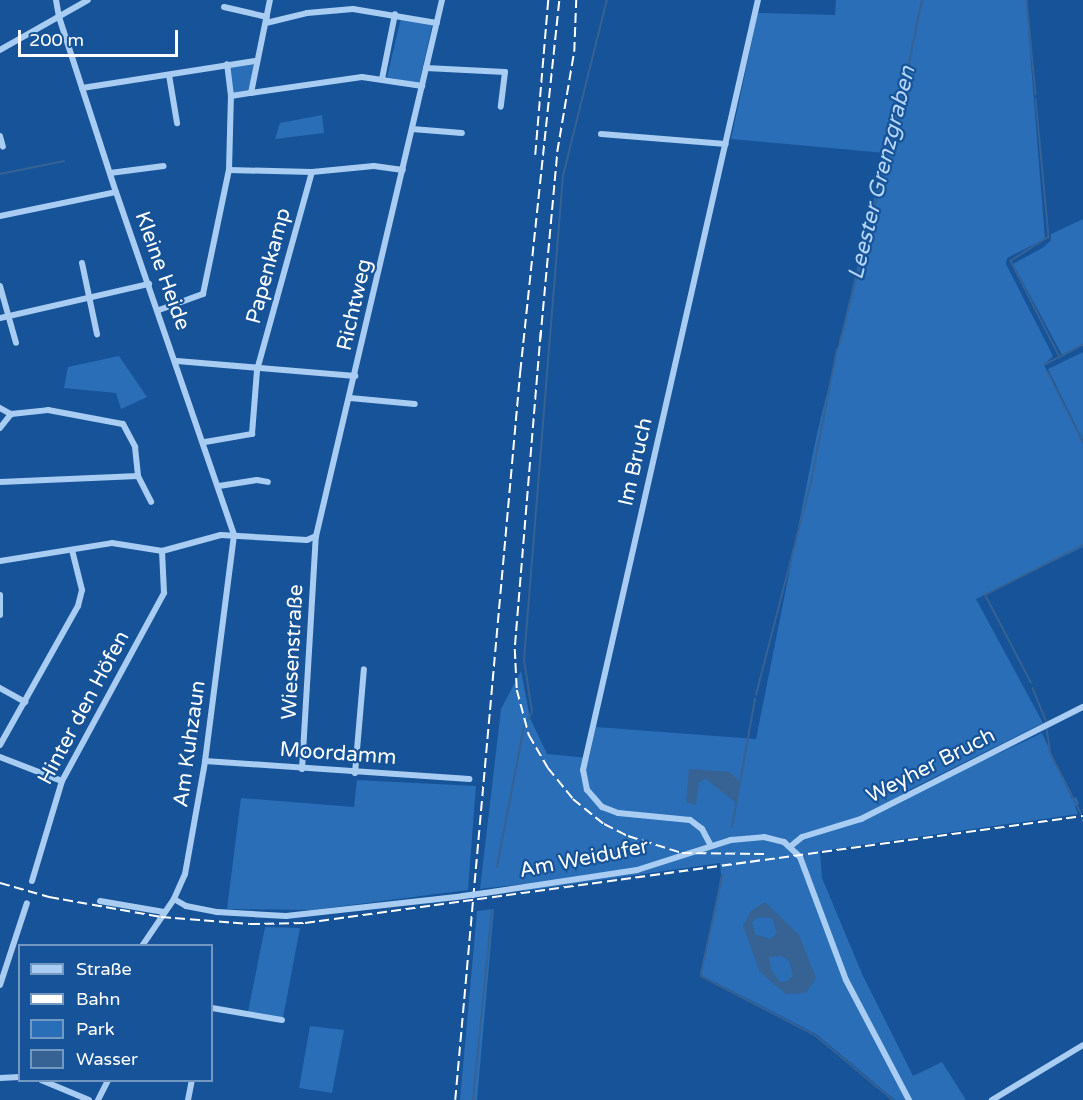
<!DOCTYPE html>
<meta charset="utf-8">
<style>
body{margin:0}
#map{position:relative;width:1083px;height:1100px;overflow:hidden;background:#165398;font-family:"Varela Round",sans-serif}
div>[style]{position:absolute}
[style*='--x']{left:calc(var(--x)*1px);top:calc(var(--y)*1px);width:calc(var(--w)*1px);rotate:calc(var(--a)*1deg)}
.green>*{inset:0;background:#296eb6}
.water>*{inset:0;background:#366294}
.stream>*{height:1.5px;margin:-0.75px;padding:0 0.75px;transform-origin:0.75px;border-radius:0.75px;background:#366294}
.minor>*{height:6px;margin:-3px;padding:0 3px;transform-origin:3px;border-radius:3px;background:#a9ccf2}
.rail>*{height:1.5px;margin-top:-0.75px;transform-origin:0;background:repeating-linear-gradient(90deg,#fff 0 10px,transparent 0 14.5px)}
.minor-bridge>*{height:6px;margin:-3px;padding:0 3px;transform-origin:3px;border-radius:3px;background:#a9ccf2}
span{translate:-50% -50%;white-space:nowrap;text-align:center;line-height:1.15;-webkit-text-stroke:4.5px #165398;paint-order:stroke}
.street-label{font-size:21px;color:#fff}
.water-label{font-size:22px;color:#b6d6f8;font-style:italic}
.legend{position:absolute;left:18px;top:944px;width:195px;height:138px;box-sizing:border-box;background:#165398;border:2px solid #7398c1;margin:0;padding:8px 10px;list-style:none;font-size:18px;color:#fff}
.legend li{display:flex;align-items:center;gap:12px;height:30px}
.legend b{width:30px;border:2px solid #7398c1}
.scale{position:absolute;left:18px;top:30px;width:160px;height:27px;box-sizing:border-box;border:3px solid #fff;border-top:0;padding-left:8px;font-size:18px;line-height:21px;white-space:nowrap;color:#fff;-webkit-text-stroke:4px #165398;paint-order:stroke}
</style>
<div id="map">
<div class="green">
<div style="clip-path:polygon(836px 0,1026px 0,1045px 239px,1007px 258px,1006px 264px,1053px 356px,1044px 365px,1083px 444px,1083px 547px,976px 599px,1043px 723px,905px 792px,907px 796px,1042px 733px,1072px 799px,1076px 797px,1079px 804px,1075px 806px,1078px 814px,820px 851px,822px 878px,863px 976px,913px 1076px,942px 1062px,966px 1100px,895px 1100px,816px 1034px,701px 975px,721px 875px,720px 863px,524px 891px,523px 884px,480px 889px,501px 709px,521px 671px,530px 718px,547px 754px,589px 758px,596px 727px,756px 739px,816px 438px,885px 153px,731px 139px,758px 13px,835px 15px)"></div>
<div style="clip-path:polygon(401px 18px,432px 25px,419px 84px,387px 77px)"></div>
<div style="clip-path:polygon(254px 62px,250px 92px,232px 95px,228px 65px)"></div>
<div style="clip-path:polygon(322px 115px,324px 133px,275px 139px,280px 123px)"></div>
<div style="clip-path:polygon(1083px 219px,1083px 344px,1062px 355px,1013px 264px,1044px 247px,1051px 240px,1051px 234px)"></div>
<div style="clip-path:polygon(1083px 352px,1083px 440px,1048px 369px)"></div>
<div style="clip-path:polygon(119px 356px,147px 397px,121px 409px,116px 393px,64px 388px,68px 367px)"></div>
<div style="clip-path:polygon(357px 780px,476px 786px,468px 890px,312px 910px,227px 909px,241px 798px,354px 807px)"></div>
<div style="clip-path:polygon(494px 909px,477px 1100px,460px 1100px,477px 911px)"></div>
<div style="clip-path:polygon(265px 927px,300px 928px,283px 1018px,248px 1012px)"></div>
<div style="clip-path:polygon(310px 1026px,344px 1030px,332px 1093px,299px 1088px)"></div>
</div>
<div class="water">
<div style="clip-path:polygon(689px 769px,730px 772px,740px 783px,736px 803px,706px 779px,699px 782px,696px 805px,686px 802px)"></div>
<div style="clip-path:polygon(evenodd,765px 902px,799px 935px,816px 978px,806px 993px,786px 994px,760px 972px,743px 926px,751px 911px,765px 902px,758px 917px,772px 918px,777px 933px,770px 939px,755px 934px,752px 922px,758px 917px,765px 902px,782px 956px,789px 961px,793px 975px,788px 981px,780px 982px,771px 969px,769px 957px,782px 956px)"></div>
</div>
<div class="stream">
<div style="--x:1027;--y:0;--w:95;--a:84.6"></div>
<div style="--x:1036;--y:99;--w:139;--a:84.6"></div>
<div style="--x:1049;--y:237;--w:45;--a:147.7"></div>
<div style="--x:1011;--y:261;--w:108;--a:63"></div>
<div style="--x:1060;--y:357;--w:17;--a:152"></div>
<div style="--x:0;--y:174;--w:65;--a:-11.5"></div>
<div style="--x:839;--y:346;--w:252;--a:-75.7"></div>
<div style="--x:901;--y:102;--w:104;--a:-78.4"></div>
<div style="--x:1060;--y:357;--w:26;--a:-28"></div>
<div style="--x:1048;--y:372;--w:78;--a:63.4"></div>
<div style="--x:1031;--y:683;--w:99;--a:-117.6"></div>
<div style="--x:985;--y:595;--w:110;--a:-27"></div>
<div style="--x:1033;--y:688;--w:35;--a:68"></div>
<div style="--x:756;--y:695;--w:220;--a:-75.5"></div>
<div style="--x:811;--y:482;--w:135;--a:-78.9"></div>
<div style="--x:528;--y:720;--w:9;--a:-63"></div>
<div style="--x:532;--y:712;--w:53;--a:-98.7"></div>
<div style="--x:524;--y:660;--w:486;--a:-85.4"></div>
<div style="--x:563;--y:176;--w:181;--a:-76"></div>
<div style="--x:1047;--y:729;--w:25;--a:81"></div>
<div style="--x:1051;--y:754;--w:66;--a:63"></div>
<div style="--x:1083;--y:820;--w:1;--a:90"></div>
<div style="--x:732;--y:827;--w:130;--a:-79.8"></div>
<div style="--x:497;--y:867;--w:143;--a:-79.1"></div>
<div style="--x:723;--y:875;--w:103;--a:102.3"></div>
<div style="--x:701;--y:976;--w:128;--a:27.4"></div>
<div style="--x:815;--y:1035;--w:102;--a:39.8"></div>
<div style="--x:473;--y:1100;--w:190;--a:-84.3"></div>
</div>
<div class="minor">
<div style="--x:56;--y:0;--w:17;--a:80"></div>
<div style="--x:59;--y:17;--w:184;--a:72"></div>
<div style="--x:116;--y:192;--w:363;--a:71"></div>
<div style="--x:234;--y:535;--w:229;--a:97.3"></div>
<div style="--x:205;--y:762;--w:114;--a:100.1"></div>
<div style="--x:185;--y:874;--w:27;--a:114"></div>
<div style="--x:174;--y:899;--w:57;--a:124.2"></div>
<div style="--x:224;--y:7;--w:44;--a:13.1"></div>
<div style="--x:266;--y:23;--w:42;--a:-13.7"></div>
<div style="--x:307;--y:13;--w:46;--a:-5"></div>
<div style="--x:353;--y:9;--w:85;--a:9.5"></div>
<div style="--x:0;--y:50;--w:101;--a:-29.6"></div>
<div style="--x:426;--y:68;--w:79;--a:2.9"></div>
<div style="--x:505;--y:72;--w:35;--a:97"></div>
<div style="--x:169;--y:75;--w:49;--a:80.5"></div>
<div style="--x:382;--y:79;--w:66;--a:-78.7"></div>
<div style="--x:82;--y:88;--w:175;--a:-8.9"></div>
<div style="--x:251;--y:93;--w:112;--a:-8.2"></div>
<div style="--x:362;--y:77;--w:61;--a:8.5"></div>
<div style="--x:231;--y:96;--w:20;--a:-9"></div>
<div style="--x:251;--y:93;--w:95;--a:-78.5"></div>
<div style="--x:412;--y:129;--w:50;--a:4.6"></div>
<div style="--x:601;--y:134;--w:125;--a:4.6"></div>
<div style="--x:0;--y:136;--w:11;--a:75"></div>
<div style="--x:229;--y:170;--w:83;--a:1.4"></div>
<div style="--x:312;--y:172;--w:62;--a:-5.5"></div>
<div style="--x:374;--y:166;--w:29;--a:8"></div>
<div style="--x:110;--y:173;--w:54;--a:-7.4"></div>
<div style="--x:0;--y:216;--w:118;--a:-11.7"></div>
<div style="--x:82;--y:263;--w:73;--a:78.1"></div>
<div style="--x:0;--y:286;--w:59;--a:74.3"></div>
<div style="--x:159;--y:310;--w:47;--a:-20"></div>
<div style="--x:203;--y:294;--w:127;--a:-78.2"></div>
<div style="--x:229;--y:170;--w:74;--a:-88.5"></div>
<div style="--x:231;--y:96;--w:32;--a:-97"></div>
<div style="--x:0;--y:318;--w:153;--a:-12.9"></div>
<div style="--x:177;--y:361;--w:179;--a:4.8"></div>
<div style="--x:350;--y:398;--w:65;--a:5.3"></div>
<div style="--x:0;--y:408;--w:13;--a:29"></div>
<div style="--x:0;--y:428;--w:18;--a:-52"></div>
<div style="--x:11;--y:414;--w:37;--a:-6"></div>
<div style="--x:48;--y:410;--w:76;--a:10.6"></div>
<div style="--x:123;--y:424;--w:26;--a:62"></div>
<div style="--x:135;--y:447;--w:29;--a:84"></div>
<div style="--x:138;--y:476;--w:29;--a:63"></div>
<div style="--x:205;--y:442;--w:48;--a:-9.7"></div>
<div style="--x:252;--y:434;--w:64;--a:-85.5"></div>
<div style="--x:257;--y:370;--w:205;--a:-74.5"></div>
<div style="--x:0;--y:482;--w:138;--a:-2.5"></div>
<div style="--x:219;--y:486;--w:38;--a:-9"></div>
<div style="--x:257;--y:480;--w:11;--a:10"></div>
<div style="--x:0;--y:561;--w:113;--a:-9.1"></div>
<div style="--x:112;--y:543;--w:51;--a:9.1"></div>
<div style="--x:162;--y:551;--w:61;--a:-15.2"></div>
<div style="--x:221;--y:535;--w:86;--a:3.3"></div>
<div style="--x:307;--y:540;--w:10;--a:-24"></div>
<div style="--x:316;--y:536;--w:551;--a:-76.77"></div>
<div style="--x:0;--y:595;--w:20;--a:90"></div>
<div style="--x:0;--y:688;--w:29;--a:29"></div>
<div style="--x:0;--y:745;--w:159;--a:-60.7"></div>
<div style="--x:78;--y:606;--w:16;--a:-76"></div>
<div style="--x:82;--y:590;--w:41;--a:-104"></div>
<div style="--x:0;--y:757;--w:66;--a:21.2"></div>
<div style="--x:205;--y:761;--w:265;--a:3.9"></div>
<div style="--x:302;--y:769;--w:233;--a:-86.6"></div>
<div style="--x:355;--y:773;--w:104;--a:-85.1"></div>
<div style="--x:710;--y:844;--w:17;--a:-118"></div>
<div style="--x:702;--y:829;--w:15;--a:-143"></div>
<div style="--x:690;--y:820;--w:72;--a:-174.4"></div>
<div style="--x:618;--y:813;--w:17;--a:-159"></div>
<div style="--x:602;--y:807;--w:23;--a:-131"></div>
<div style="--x:587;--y:790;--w:20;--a:-101"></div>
<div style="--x:583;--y:770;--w:790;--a:-77.2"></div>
<div style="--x:791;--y:846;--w:14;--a:-39"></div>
<div style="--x:802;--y:837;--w:62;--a:-17"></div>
<div style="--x:861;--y:819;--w:249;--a:-26.8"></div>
<div style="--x:32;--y:881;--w:104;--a:-73.3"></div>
<div style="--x:62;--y:781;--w:214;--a:-61.5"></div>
<div style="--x:164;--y:593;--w:42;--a:-92.7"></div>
<div style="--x:485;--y:893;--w:154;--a:-8.6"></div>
<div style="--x:637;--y:870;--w:99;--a:-17.7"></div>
<div style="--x:731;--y:840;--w:33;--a:-5"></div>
<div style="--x:764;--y:837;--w:21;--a:14"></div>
<div style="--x:784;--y:842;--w:22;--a:43"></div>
<div style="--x:800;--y:857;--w:131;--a:69.5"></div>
<div style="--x:846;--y:980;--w:136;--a:62.3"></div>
<div style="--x:174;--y:899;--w:14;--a:30"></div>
<div style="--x:186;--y:906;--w:32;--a:11"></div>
<div style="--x:217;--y:912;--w:69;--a:3.3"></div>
<div style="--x:286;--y:916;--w:178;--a:-6.4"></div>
<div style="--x:100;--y:901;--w:65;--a:9.8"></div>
<div style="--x:0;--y:985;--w:86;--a:-71.8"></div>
<div style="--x:212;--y:1008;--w:71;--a:9.7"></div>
<div style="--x:0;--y:1078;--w:20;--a:-3"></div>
<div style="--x:41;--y:1080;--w:52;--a:22.6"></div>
<div style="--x:98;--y:1100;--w:22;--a:-63"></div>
<div style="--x:188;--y:1100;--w:20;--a:-79"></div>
<div style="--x:992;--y:1100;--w:106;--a:-31.1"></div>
</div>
<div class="rail">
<div style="--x:535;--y:155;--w:156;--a:-85.2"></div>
<div style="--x:541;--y:332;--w:318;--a:94.7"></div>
<div style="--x:515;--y:649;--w:41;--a:87.2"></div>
<div style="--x:517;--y:690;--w:47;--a:75.1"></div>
<div style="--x:529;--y:735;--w:38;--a:60"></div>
<div style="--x:548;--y:768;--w:40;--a:51"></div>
<div style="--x:573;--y:799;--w:40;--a:39"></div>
<div style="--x:604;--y:824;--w:27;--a:27"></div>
<div style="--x:628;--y:836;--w:57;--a:17.5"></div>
<div style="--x:682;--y:853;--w:86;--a:0.7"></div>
<div style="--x:540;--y:340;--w:189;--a:-84.8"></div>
<div style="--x:557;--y:152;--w:101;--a:-80.4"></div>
<div style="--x:574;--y:52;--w:52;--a:-87.8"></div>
<div style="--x:0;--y:883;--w:51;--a:15.9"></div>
<div style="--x:49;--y:897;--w:114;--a:10.1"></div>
<div style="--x:161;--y:917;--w:89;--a:4.5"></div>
<div style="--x:250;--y:924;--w:55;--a:-1"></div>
<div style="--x:305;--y:923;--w:785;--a:-7.83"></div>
<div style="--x:455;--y:1100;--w:731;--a:-84.9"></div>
<div style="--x:520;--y:372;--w:374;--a:-84"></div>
</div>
<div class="minor-bridge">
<div style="--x:463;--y:896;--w:22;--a:-8"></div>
</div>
<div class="street-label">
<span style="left:269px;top:266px;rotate:-75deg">Papenkamp</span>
<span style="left:162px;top:271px;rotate:70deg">Kleine Heide</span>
<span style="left:355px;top:305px;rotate:-77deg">Richtweg</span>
<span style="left:636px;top:462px;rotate:-77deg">Im Bruch</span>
<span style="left:293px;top:652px;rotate:-87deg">Wiesenstraße</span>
<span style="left:84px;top:708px;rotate:-62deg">Hinter den Höfen</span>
<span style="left:190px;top:744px;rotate:-82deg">Am Kuhzaun</span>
<span style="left:338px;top:754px;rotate:4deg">Moordamm</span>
<span style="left:931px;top:766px;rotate:-27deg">Weyher Bruch</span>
<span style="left:584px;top:859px;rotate:-11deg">Am Weidufer</span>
</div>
<div class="water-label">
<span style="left:882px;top:173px;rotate:-76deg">Leester Grenzgraben</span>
</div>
<ul class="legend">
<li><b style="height:8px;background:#a9ccf2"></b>Straße</li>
<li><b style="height:8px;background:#fff"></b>Bahn</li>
<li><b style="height:16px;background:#296eb6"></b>Park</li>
<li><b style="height:16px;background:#366294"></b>Wasser</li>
</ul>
<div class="scale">200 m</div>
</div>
